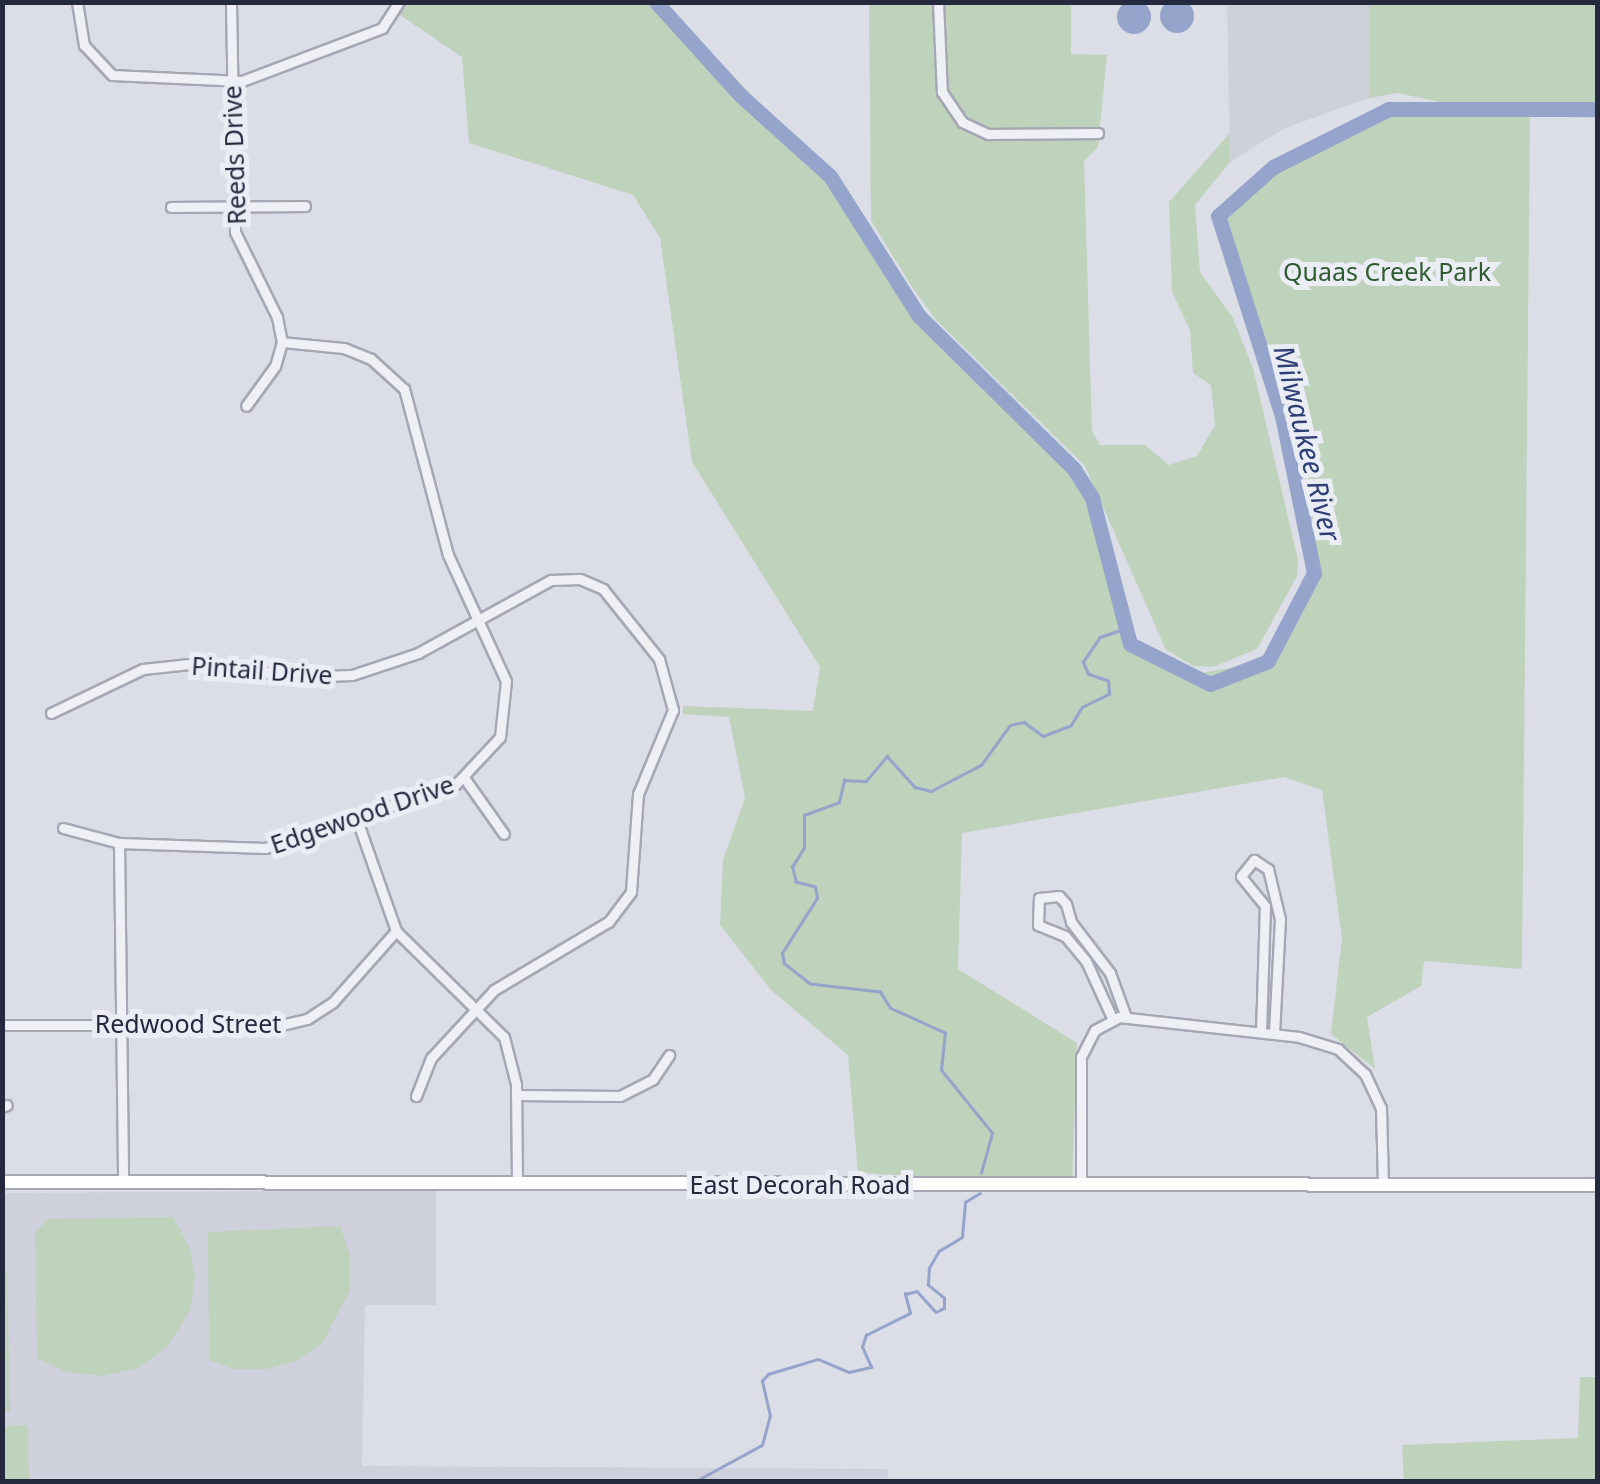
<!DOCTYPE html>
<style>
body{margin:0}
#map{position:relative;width:1600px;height:1484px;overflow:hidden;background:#dcdee7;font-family:"Noto Sans",sans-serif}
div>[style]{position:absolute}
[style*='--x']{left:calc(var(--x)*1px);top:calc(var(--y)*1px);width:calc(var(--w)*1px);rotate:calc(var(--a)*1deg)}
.built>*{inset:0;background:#ced0dc}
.green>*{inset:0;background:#bed2bc}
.water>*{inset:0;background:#94a4ca}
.round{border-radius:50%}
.stream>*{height:2.5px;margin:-1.25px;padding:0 1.25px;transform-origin:1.25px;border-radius:1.25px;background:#94a4ca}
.river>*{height:15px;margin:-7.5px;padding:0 7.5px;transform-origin:7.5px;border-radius:7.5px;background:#94a4ca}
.roads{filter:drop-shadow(2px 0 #a5a8b4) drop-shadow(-2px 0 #a5a8b4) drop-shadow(0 2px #a5a8b4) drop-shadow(0 -2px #a5a8b4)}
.street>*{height:9px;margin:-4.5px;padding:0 4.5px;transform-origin:4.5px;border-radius:4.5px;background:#eff0f5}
.secondary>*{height:12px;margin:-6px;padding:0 6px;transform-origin:6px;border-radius:6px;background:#fff}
span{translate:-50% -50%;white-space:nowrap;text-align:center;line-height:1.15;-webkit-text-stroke:10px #ebedf5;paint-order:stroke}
.street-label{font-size:25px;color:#25293e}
.park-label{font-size:25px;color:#315b31}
.water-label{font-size:28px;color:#2d3f74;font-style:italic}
.frame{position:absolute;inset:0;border:5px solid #25293e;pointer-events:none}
</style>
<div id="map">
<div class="built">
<div style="clip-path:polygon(1227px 3px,1369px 3px,1369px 98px,1285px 128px,1230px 162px)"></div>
<div style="clip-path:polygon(436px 1190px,436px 1305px,365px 1305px,362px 1466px,888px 1469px,888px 1481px,3px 1481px,2px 1193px)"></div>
</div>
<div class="green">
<div style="clip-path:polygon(399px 2px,663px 3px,830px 176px,919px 316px,1074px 469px,1092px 498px,1130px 643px,1201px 673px,1268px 661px,1314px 573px,1282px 416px,1218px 216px,1273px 167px,1389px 109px,1476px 110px,1398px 93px,1369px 98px,1369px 3px,1597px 3px,1597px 118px,1530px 116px,1522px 969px,1424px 961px,1421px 986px,1367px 1017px,1375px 1069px,1331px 1034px,1342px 938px,1322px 790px,1284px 777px,962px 833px,958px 969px,1077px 1043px,1072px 1184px,858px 1173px,848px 1055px,771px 990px,720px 925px,723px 860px,745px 798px,729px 717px,683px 714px,683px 706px,813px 711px,820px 667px,692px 462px,660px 238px,633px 195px,469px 143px,462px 57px,397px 13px)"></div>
<div style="clip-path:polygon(869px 3px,1071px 3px,1071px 54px,1107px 55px,1098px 147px,1084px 161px,1092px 431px,1100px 445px,1145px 445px,1169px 465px,1197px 456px,1215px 425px,1211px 385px,1193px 373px,1190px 330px,1172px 292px,1169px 202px,1230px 133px,1230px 162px,1195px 205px,1200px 272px,1233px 318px,1253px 368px,1298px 560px,1297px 576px,1257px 649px,1213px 667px,1194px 666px,1166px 650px,1085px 466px,936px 320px,910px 284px,871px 220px)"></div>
<div style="clip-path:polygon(173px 1217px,190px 1248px,195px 1278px,190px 1310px,168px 1346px,140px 1367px,103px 1376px,67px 1372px,37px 1358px,35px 1233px,48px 1219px)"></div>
<div style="clip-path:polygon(340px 1226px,350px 1255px,350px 1290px,323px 1342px,297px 1361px,267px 1369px,233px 1369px,209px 1360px,208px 1232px)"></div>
<div style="clip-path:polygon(3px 1271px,7px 1271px,10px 1412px,3px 1412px)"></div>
<div style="clip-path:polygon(1580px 1377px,1597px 1377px,1597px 1481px,1404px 1481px,1402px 1445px,1578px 1438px)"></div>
<div style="clip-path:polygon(28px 1425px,29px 1481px,3px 1481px,3px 1426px)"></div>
</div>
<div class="water">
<div class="round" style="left:1160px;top:-1px;width:34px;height:34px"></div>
<div class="round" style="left:1117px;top:0;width:34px;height:34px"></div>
</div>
<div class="stream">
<div style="--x:981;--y:1173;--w:41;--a:-74.6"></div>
<div style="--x:992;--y:1133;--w:81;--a:-129"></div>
<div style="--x:941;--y:1070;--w:37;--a:-84"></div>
<div style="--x:945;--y:1033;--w:60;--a:-155.6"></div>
<div style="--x:890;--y:1008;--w:19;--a:-122"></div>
<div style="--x:880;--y:992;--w:70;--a:-173.5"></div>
<div style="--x:810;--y:984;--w:33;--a:-142"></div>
<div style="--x:784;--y:964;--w:11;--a:-100"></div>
<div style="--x:782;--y:953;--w:65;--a:-57.5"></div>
<div style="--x:817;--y:898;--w:11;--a:-100"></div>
<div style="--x:815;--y:887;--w:20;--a:-165"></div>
<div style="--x:796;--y:882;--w:16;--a:-105"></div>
<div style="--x:792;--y:867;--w:22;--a:-58"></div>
<div style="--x:804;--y:848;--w:33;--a:-90"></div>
<div style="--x:804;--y:815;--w:37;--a:-20"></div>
<div style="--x:839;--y:802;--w:23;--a:-77"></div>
<div style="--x:844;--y:780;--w:22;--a:3"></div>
<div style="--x:866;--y:781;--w:33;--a:-50"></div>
<div style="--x:887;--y:756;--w:42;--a:47.9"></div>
<div style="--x:915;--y:787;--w:16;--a:14"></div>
<div style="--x:931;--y:791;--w:56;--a:-27.5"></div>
<div style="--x:981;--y:765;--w:49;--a:-54.1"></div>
<div style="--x:1010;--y:725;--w:14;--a:-12"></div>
<div style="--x:1024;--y:722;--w:24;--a:36"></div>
<div style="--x:1043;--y:736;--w:30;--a:-21"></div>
<div style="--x:1071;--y:725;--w:21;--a:-59"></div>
<div style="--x:1082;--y:707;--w:30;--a:-26"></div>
<div style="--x:1109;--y:694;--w:13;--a:-94"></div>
<div style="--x:1108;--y:681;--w:21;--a:-161"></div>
<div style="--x:1088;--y:674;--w:13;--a:-113"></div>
<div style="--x:1083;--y:662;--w:30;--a:-56"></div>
<div style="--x:1100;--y:637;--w:28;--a:-19"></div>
<div style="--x:694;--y:1482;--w:77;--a:-28.6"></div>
<div style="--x:762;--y:1445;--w:30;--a:-75"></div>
<div style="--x:770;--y:1416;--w:36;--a:-103"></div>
<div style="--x:762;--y:1381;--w:9;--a:-49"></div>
<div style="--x:768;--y:1374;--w:52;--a:-16.7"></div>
<div style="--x:818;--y:1359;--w:34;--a:23"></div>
<div style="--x:849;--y:1372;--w:23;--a:-13"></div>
<div style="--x:871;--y:1367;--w:22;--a:-114"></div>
<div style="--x:862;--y:1347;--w:13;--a:-72"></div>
<div style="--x:866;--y:1335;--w:49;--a:-26.6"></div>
<div style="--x:910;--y:1313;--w:20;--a:-105"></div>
<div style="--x:905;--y:1294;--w:12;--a:-14"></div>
<div style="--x:917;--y:1291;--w:28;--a:48"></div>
<div style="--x:936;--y:1312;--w:9;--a:-27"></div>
<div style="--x:944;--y:1308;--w:10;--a:-90"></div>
<div style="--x:944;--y:1298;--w:21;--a:-141"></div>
<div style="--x:928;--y:1285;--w:17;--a:-87"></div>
<div style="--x:929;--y:1268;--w:20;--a:-60"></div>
<div style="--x:939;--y:1251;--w:27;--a:-31"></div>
<div style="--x:962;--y:1237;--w:35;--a:-85"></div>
<div style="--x:965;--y:1202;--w:17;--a:-31"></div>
</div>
<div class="river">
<div style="--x:656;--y:2;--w:125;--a:47.9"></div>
<div style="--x:740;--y:95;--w:121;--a:42"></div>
<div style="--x:830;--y:176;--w:166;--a:57.6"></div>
<div style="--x:919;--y:316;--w:218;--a:44.6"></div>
<div style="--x:1074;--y:469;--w:34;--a:58"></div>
<div style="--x:1092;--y:498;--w:151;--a:75.4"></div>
<div style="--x:1130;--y:644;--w:89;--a:26.6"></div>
<div style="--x:1210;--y:684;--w:62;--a:-21.6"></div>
<div style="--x:1268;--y:661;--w:99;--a:-62.4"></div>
<div style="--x:1314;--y:573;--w:160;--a:-101.5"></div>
<div style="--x:1282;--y:416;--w:210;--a:-107.7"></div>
<div style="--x:1218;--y:216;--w:74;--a:-41.7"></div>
<div style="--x:1273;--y:167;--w:130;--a:-26.6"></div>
<div style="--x:1389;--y:109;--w:209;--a:0"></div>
</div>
<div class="roads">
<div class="street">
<div style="--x:77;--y:2;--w:44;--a:80.8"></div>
<div style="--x:84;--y:45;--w:41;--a:47"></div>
<div style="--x:112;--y:75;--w:130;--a:2.6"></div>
<div style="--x:242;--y:81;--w:150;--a:-20.7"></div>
<div style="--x:382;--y:28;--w:31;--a:-57"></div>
<div style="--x:231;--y:2;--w:230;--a:89"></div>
<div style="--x:235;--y:232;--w:95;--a:63.7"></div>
<div style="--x:277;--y:317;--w:25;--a:79"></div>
<div style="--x:282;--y:342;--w:25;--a:106"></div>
<div style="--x:275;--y:366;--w:49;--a:125.9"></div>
<div style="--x:938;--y:2;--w:90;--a:87.5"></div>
<div style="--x:942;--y:92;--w:36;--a:56"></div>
<div style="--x:962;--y:122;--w:29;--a:25"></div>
<div style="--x:988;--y:134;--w:110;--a:-0.5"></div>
<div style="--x:171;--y:207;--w:134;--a:-0.4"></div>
<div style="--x:51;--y:713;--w:102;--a:-25.6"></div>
<div style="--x:143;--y:669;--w:56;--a:-6.1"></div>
<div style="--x:199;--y:663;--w:98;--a:8.2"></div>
<div style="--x:296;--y:677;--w:56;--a:-2"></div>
<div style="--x:352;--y:675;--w:70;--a:-18.4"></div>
<div style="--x:418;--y:653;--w:152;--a:-28.8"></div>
<div style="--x:551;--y:580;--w:29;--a:-2"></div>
<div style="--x:580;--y:579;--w:25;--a:23"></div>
<div style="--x:603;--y:589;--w:90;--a:51.3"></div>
<div style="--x:659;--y:659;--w:53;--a:74.6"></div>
<div style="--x:673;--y:710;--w:91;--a:112.6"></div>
<div style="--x:638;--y:794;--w:98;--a:94.1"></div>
<div style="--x:631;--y:892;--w:38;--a:127"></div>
<div style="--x:608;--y:922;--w:133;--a:149.2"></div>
<div style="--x:494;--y:990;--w:93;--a:132.8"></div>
<div style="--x:431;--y:1058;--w:41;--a:111.5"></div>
<div style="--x:465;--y:779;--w:67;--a:54.7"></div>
<div style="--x:357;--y:820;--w:118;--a:70.6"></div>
<div style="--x:396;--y:931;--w:151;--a:44.5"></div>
<div style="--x:504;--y:1037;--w:49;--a:75.7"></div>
<div style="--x:516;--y:1084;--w:99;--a:89.4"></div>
<div style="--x:63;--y:828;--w:58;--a:15"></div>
<div style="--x:119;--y:843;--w:146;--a:2"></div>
<div style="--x:265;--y:848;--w:201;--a:-18.5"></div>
<div style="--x:456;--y:784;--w:64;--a:-46.9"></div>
<div style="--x:500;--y:737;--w:56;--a:-83.9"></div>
<div style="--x:506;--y:681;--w:139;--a:-114.7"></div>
<div style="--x:448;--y:555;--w:172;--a:-104.8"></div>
<div style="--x:404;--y:389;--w:45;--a:-137.7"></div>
<div style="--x:371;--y:359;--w:29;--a:-158"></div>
<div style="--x:344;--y:348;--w:62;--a:-174.5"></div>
<div style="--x:119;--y:843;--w:340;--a:89.3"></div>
<div style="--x:1113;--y:1020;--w:65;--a:-114.6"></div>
<div style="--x:1086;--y:961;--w:33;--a:-130"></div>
<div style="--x:1065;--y:936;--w:29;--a:-158"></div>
<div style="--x:1038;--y:925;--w:27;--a:-88"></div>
<div style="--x:1039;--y:898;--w:20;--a:-6"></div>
<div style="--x:1059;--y:896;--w:11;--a:49"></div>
<div style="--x:1066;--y:904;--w:19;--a:74"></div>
<div style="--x:1071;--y:922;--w:64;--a:52.6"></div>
<div style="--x:1110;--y:973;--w:47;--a:70"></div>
<div style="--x:2;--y:1025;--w:279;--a:0"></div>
<div style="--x:281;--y:1025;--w:27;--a:-13"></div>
<div style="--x:307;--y:1019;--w:31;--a:-33"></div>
<div style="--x:333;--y:1002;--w:95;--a:-48.4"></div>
<div style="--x:1261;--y:1032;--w:126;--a:-88.2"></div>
<div style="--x:1265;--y:906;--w:38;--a:-129"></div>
<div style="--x:1241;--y:876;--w:21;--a:-51"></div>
<div style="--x:1254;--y:860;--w:17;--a:33"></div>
<div style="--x:1268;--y:869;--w:51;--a:76.5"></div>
<div style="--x:1280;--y:919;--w:115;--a:93"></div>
<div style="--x:516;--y:1095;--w:104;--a:0.6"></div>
<div style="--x:620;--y:1096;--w:37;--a:-27"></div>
<div style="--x:653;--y:1079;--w:29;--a:-56"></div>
<div style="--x:2;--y:1107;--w:5;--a:-22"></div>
<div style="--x:1081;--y:1184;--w:127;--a:-90"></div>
<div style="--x:1081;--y:1057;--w:30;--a:-63"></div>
<div style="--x:1095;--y:1030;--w:27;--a:-28"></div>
<div style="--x:1119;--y:1017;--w:181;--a:6.3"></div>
<div style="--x:1299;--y:1037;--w:41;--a:17.1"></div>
<div style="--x:1338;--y:1049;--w:37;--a:43"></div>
<div style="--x:1365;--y:1074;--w:38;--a:65"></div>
<div style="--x:1381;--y:1108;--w:74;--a:88.5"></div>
</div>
<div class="secondary">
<div style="--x:2;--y:1182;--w:1596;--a:0.11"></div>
</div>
</div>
<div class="street-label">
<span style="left:234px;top:155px;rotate:-92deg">Reeds Drive</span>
<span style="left:262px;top:670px;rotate:4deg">Pintail Drive</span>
<span style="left:362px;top:814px;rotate:-19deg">Edgewood Drive</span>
<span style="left:188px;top:1023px">Redwood Street</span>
<span style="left:800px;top:1184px">East Decorah Road</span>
</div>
<div class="park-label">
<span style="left:1387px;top:271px">Quaas Creek Park</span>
</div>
<div class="water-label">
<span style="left:1308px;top:443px;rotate:76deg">Milwaukee River</span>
</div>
<div class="frame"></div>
</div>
